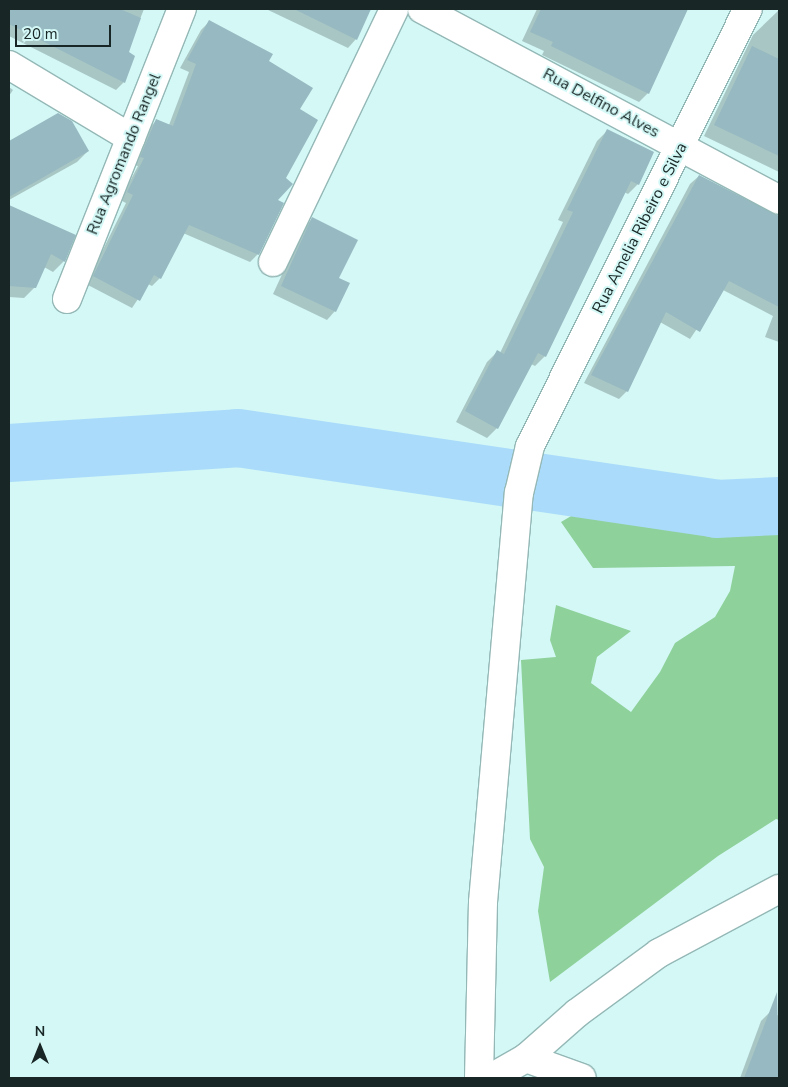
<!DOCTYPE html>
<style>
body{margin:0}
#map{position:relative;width:788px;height:1087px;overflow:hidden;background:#d3f8f6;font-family:"Nunito Sans",sans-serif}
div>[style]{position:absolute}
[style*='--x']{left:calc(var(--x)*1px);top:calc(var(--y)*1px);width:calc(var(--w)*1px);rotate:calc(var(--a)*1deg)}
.green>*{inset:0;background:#8ed19a}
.shadow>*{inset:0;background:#0003}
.river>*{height:58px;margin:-29px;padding:0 29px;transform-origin:29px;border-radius:29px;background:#aadbfa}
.building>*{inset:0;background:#97b9c1}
.roads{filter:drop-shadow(1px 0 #94b8b6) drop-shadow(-1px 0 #94b8b6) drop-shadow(0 1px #94b8b6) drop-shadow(0 -1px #94b8b6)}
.minor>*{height:28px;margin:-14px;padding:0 14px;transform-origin:14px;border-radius:14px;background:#fff}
span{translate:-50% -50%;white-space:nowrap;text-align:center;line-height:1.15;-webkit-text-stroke:4px #d3f8f6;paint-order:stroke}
.street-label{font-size:16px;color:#182625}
.frame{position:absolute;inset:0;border:10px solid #182625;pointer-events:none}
.north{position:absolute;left:15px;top:1022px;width:50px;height:50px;-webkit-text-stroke:4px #d3f8f6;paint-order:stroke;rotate:0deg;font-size:14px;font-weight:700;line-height:20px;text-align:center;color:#182625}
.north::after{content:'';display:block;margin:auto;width:18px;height:22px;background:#182625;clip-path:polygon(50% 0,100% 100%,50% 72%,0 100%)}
.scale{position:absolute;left:15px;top:25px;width:96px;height:22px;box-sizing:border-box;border:2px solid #182625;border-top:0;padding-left:6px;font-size:15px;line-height:18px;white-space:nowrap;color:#182625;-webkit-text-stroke:4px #d3f8f6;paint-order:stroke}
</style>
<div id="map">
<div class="green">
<div style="clip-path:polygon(634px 479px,779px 491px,779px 820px,776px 819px,718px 856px,550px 982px,538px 911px,544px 867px,530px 839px,521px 660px,556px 657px,550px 640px,556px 605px,631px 631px,597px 657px,591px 683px,631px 712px,660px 672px,675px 643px,715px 617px,730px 591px,735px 566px,593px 568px,561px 522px)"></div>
</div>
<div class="shadow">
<div style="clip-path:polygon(9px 9px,144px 9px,127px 52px,124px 82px,116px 90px,9px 36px)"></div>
<div style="clip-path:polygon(266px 9px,370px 9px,356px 39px,348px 48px)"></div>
<div style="clip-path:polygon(537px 9px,687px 9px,648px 93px,639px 102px,542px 55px,544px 51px,522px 41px)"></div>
<div style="clip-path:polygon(779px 10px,779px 172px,704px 136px,753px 35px)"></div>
<div style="clip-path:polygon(209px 22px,268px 61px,298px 110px,285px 178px,258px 254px,250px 262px,183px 233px,160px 278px,152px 286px,148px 284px,132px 308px,86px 284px,126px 203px,120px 200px,138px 166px,133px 165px,149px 128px,157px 120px,169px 125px,189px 72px,180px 68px,201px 30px)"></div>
<div style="clip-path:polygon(9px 87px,13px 90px,9px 96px)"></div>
<div style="clip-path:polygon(58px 114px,88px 151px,77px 162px,9px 200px,9px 142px)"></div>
<div style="clip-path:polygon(607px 131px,638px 184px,628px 194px,624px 192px,545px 356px,535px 366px,531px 364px,497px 428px,487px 438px,456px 422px,487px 362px,497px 352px,500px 353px,563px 222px,558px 220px,597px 141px)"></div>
<div style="clip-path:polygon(699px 176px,779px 217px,779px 342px,765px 337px,773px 316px,723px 290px,690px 339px,660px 322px,627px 391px,619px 399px,584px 383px,690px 184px)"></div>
<div style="clip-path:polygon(9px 206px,74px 235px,64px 261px,53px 272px,44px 267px,35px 287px,24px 298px,9px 297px)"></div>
<div style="clip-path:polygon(312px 219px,337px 278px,335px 311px,327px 320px,273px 294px,304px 227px)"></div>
<div style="clip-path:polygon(770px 1012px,779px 1016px,779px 1078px,740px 1078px,761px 1021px)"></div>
</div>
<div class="river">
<div style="--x:9;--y:453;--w:229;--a:-3.7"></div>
<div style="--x:238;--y:438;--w:483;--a:8.4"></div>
<div style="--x:716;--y:509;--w:63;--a:-2.7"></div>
</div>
<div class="building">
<div style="clip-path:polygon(9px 9px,120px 9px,141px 18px,129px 52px,135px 56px,125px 83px,9px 24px)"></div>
<div style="clip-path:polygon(294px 9px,371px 9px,357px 40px)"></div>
<div style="clip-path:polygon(541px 9px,688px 9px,649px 94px,551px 46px,553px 42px,530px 32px)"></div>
<div style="clip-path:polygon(209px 20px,273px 54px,269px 61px,313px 88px,300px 109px,318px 120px,286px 178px,293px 184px,278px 200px,284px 203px,259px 255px,189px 225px,161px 279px,154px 275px,140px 301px,93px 276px,133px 195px,127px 192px,144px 158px,140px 157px,156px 119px,173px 126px,196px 64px,187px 60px)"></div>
<div style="clip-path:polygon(752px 46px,779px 59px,779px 156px,714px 125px)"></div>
<div style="clip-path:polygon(58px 113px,72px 121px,89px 151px,9px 197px,9px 141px)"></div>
<div style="clip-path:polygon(607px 129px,654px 152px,639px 185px,631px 181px,546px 357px,538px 353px,498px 429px,465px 411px,497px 350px,504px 354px,573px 212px,567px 210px)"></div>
<div style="clip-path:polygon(699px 175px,779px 216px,779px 307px,729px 281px,700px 332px,666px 312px,628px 392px,591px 375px)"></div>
<div style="clip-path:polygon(9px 205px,76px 235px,65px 262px,51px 254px,36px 288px,9px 286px)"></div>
<div style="clip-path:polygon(312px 217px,358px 240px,339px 278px,350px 283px,336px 312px,281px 286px)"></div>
<div style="clip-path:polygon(777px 992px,779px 1078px,744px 1078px)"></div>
</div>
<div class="roads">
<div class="minor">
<div style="--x:422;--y:9;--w:405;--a:28.1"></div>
<div style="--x:9;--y:65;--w:142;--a:30.9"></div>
<div style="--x:273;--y:262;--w:280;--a:-64.4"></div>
<div style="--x:67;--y:299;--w:312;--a:-68.4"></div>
<div style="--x:526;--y:1058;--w:59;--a:19.7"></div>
<div style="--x:479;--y:1078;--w:176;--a:-88.7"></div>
<div style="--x:483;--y:902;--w:411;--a:-85"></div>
<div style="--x:519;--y:493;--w:48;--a:-76.8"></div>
<div style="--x:530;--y:446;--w:488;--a:-63.5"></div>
<div style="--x:491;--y:1078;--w:40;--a:-29.7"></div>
<div style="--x:526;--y:1058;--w:68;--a:-41.4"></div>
<div style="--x:577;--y:1013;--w:102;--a:-36.2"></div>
<div style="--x:659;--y:953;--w:136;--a:-28.1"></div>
</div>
</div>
<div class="street-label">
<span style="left:601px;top:103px;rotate:28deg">Rua Delfino Alves</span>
<span style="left:124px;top:154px;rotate:-68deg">Rua Agromando Rangel</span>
<span style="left:640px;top:228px;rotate:-63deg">Rua Amelia Ribeiro e Silva</span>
</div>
<div class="frame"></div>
<div class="north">N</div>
<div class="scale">20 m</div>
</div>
